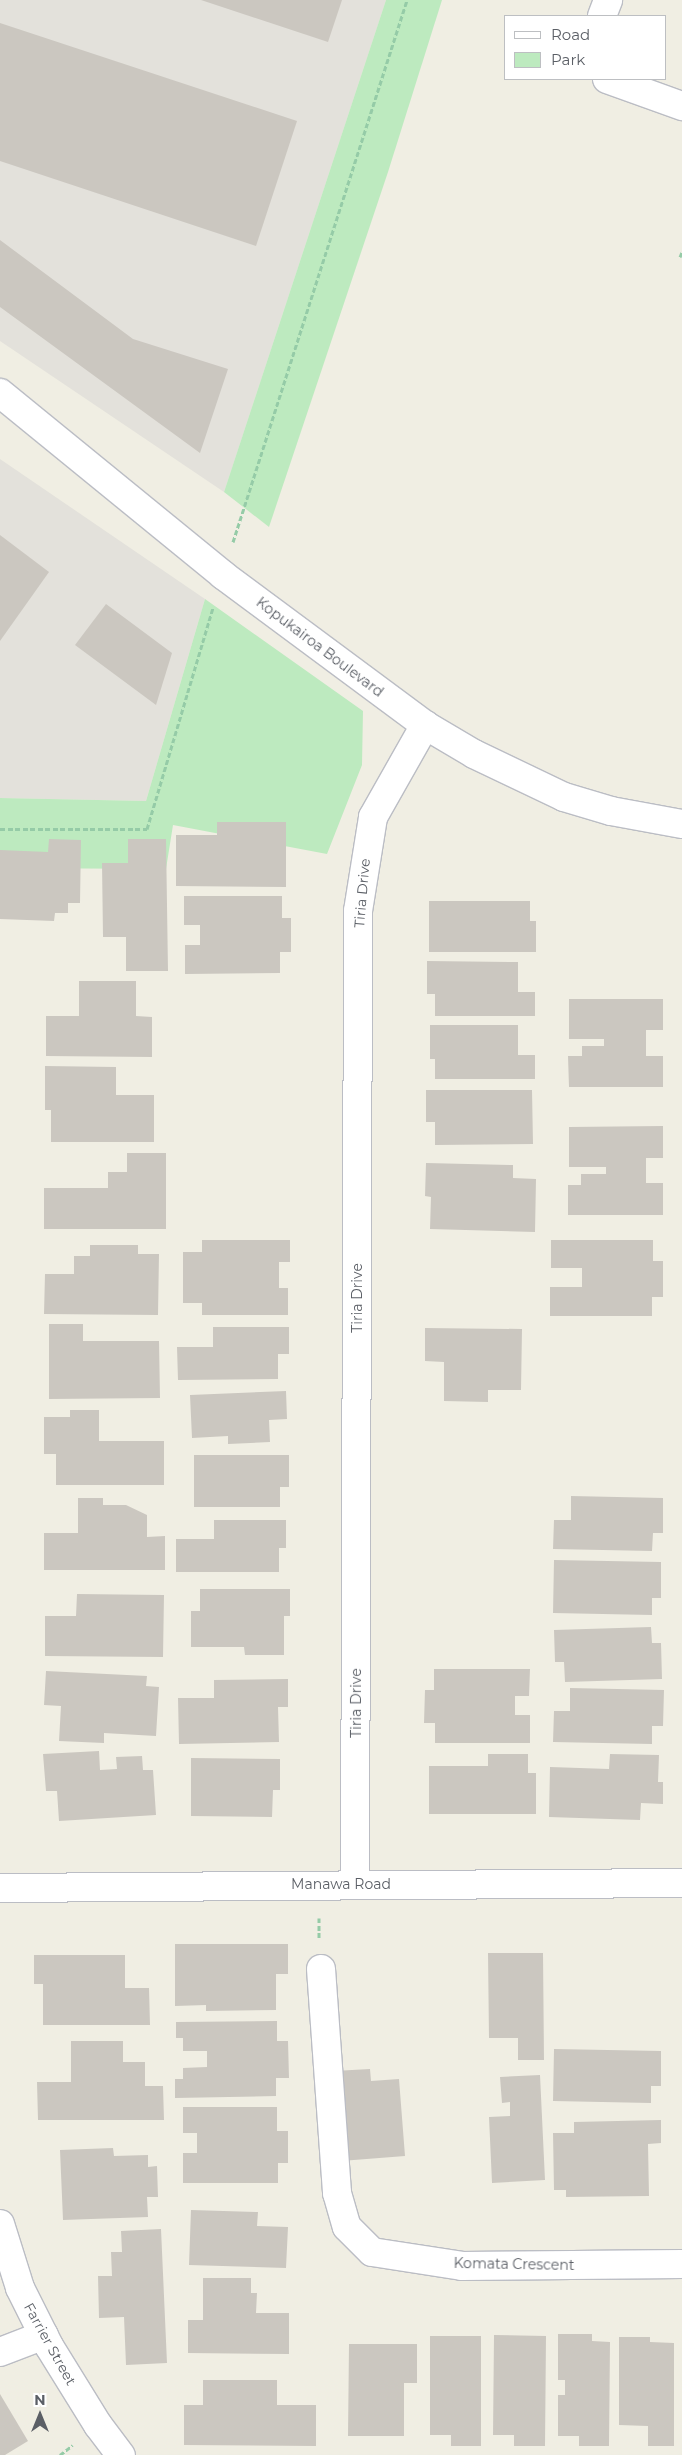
<!DOCTYPE html>
<style>
body{margin:0}
#map{position:relative;width:682px;height:2455px;overflow:hidden;background:#f0eee3;font-family:Montserrat,sans-serif}
div>[style]{position:absolute}
[style*='--x']{left:calc(var(--x)*1px);top:calc(var(--y)*1px);width:calc(var(--w)*1px);rotate:calc(var(--a)*1deg)}
.industrial>*{inset:0;background:#e3e1db}
.green>*{inset:0;background:#bdeabf}
.building>*{inset:0;background:#cbc7c0}
.path>*{height:3px;margin-top:-1.5px;transform-origin:0;background:repeating-linear-gradient(90deg,#95cba7 0 5px,transparent 0 7.5px)}
.roads{filter:drop-shadow(1px 0 #bbbdc4) drop-shadow(-1px 0 #bbbdc4) drop-shadow(0 1px #bbbdc4) drop-shadow(0 -1px #bbbdc4)}
.minor>*{height:28px;margin:-14px;padding:0 14px;transform-origin:14px;border-radius:14px;background:#fff}
span{translate:-50% -50%;white-space:nowrap;text-align:center;line-height:1.15;-webkit-text-stroke:4.5px #fff;paint-order:stroke}
.street-label{font-size:14px;color:#5b5f66}
.legend{position:absolute;left:504px;top:15px;width:162px;height:65px;box-sizing:border-box;background:#fff;border:1px solid #bdbfc2;margin:0;padding:6px 9px;list-style:none;font-size:15px;color:#5b5f66}
.legend li{display:flex;align-items:center;gap:10px;height:25px}
.legend b{width:25px;border:1px solid #bdbfc2}
.north{position:absolute;left:15px;top:2390px;width:50px;height:50px;-webkit-text-stroke:4px #fff;paint-order:stroke;rotate:0deg;font-size:14px;font-weight:700;line-height:20px;text-align:center;color:#5b5f66}
.north::after{content:'';display:block;margin:auto;width:18px;height:22px;background:#5b5f66;clip-path:polygon(50% 0,100% 100%,50% 72%,0 100%)}
</style>
<div id="map">
<div class="industrial">
<div style="clip-path:polygon(0 0,386px 0,224px 492px,0 341px)"></div>
<div style="clip-path:polygon(0 459px,205px 599px,146px 801px,0 798px)"></div>
</div>
<div class="green">
<div style="clip-path:polygon(386px 0,442px 0,388px 172px,269px 527px,224px 492px)"></div>
<div style="clip-path:polygon(205px 599px,363px 711px,362px 765px,327px 854px,173px 825px,166px 869px,0 868px,0 798px,146px 801px)"></div>
</div>
<div class="building">
<div style="clip-path:polygon(201px 0,342px 0,328px 42px)"></div>
<div style="clip-path:polygon(0 23px,297px 121px,256px 246px,0 161px)"></div>
<div style="clip-path:polygon(0 240px,133px 339px,228px 369px,200px 453px,0 307px)"></div>
<div style="clip-path:polygon(0 535px,49px 572px,0 641px)"></div>
<div style="clip-path:polygon(106px 604px,172px 653px,156px 705px,75px 645px)"></div>
<div style="clip-path:polygon(217px 822px,286px 822px,286px 887px,176px 886px,176px 835px,217px 835px)"></div>
<div style="clip-path:polygon(49px 839px,81px 840px,80px 903px,68px 903px,68px 913px,55px 913px,54px 921px,0 919px,0 850px,48px 852px)"></div>
<div style="clip-path:polygon(128px 839px,166px 839px,168px 971px,126px 971px,126px 937px,103px 937px,102px 863px,128px 863px)"></div>
<div style="clip-path:polygon(184px 896px,282px 896px,282px 918px,291px 918px,291px 952px,280px 952px,280px 973px,185px 974px,185px 945px,200px 945px,200px 925px,184px 925px)"></div>
<div style="clip-path:polygon(429px 901px,530px 901px,530px 921px,536px 921px,536px 952px,429px 952px)"></div>
<div style="clip-path:polygon(427px 961px,518px 962px,518px 992px,535px 992px,535px 1016px,435px 1016px,435px 994px,427px 994px)"></div>
<div style="clip-path:polygon(79px 981px,136px 981px,136px 1016px,152px 1017px,152px 1057px,46px 1056px,46px 1016px,79px 1016px)"></div>
<div style="clip-path:polygon(569px 999px,663px 999px,663px 1030px,646px 1030px,646px 1056px,663px 1056px,663px 1087px,569px 1087px,568px 1056px,582px 1056px,582px 1046px,604px 1046px,604px 1039px,569px 1039px)"></div>
<div style="clip-path:polygon(430px 1025px,518px 1025px,518px 1055px,535px 1055px,535px 1079px,435px 1079px,435px 1059px,430px 1059px)"></div>
<div style="clip-path:polygon(45px 1066px,116px 1067px,116px 1095px,154px 1095px,154px 1142px,51px 1142px,51px 1110px,45px 1110px)"></div>
<div style="clip-path:polygon(426px 1090px,532px 1090px,533px 1144px,435px 1145px,435px 1122px,426px 1122px)"></div>
<div style="clip-path:polygon(663px 1126px,663px 1158px,646px 1158px,646px 1183px,663px 1183px,663px 1215px,568px 1215px,568px 1185px,581px 1185px,581px 1174px,606px 1174px,606px 1167px,569px 1167px,569px 1127px)"></div>
<div style="clip-path:polygon(127px 1153px,166px 1153px,166px 1229px,44px 1229px,44px 1188px,108px 1188px,108px 1172px,127px 1172px)"></div>
<div style="clip-path:polygon(426px 1163px,513px 1165px,513px 1178px,536px 1179px,535px 1232px,430px 1229px,431px 1197px,425px 1196px)"></div>
<div style="clip-path:polygon(202px 1240px,290px 1240px,290px 1262px,279px 1262px,279px 1288px,288px 1288px,288px 1315px,202px 1315px,202px 1303px,183px 1303px,183px 1252px,202px 1252px)"></div>
<div style="clip-path:polygon(551px 1240px,653px 1240px,653px 1261px,663px 1261px,663px 1297px,652px 1297px,652px 1316px,550px 1316px,550px 1287px,582px 1287px,582px 1268px,551px 1268px)"></div>
<div style="clip-path:polygon(90px 1245px,138px 1245px,138px 1254px,159px 1254px,158px 1315px,44px 1314px,45px 1274px,74px 1274px,74px 1256px,90px 1256px)"></div>
<div style="clip-path:polygon(49px 1324px,83px 1324px,83px 1341px,159px 1341px,160px 1398px,49px 1399px)"></div>
<div style="clip-path:polygon(213px 1327px,289px 1327px,289px 1354px,278px 1354px,278px 1379px,178px 1380px,177px 1347px,213px 1347px)"></div>
<div style="clip-path:polygon(425px 1328px,522px 1329px,521px 1390px,488px 1390px,488px 1402px,444px 1401px,444px 1362px,425px 1361px)"></div>
<div style="clip-path:polygon(286px 1391px,287px 1419px,269px 1420px,270px 1442px,228px 1444px,228px 1436px,192px 1438px,190px 1395px)"></div>
<div style="clip-path:polygon(70px 1410px,99px 1410px,99px 1441px,164px 1441px,164px 1485px,56px 1485px,56px 1454px,44px 1454px,44px 1417px,70px 1417px)"></div>
<div style="clip-path:polygon(194px 1455px,289px 1455px,289px 1487px,280px 1487px,280px 1507px,194px 1507px)"></div>
<div style="clip-path:polygon(571px 1496px,663px 1498px,663px 1533px,653px 1533px,652px 1551px,553px 1549px,554px 1520px,571px 1520px)"></div>
<div style="clip-path:polygon(78px 1498px,103px 1498px,103px 1505px,126px 1505px,147px 1515px,147px 1537px,165px 1536px,165px 1570px,44px 1570px,44px 1533px,78px 1533px)"></div>
<div style="clip-path:polygon(214px 1520px,286px 1520px,286px 1548px,279px 1548px,279px 1572px,176px 1572px,176px 1539px,214px 1539px)"></div>
<div style="clip-path:polygon(554px 1560px,661px 1562px,661px 1598px,652px 1598px,652px 1615px,553px 1613px)"></div>
<div style="clip-path:polygon(200px 1589px,290px 1589px,290px 1616px,284px 1616px,284px 1655px,245px 1655px,244px 1647px,191px 1647px,191px 1611px,200px 1611px)"></div>
<div style="clip-path:polygon(77px 1594px,164px 1595px,163px 1657px,45px 1656px,45px 1616px,76px 1616px)"></div>
<div style="clip-path:polygon(651px 1627px,652px 1643px,661px 1643px,662px 1679px,565px 1682px,564px 1662px,555px 1662px,554px 1630px)"></div>
<div style="clip-path:polygon(434px 1669px,530px 1669px,529px 1696px,515px 1696px,515px 1715px,530px 1715px,530px 1743px,435px 1743px,435px 1723px,424px 1723px,425px 1690px,434px 1690px)"></div>
<div style="clip-path:polygon(46px 1671px,147px 1676px,146px 1686px,159px 1687px,156px 1736px,104px 1733px,104px 1743px,59px 1741px,61px 1706px,44px 1705px)"></div>
<div style="clip-path:polygon(288px 1679px,288px 1707px,278px 1707px,279px 1742px,179px 1744px,178px 1698px,214px 1698px,214px 1680px)"></div>
<div style="clip-path:polygon(570px 1688px,664px 1690px,663px 1726px,652px 1726px,652px 1744px,553px 1742px,554px 1711px,570px 1711px)"></div>
<div style="clip-path:polygon(99px 1751px,100px 1770px,117px 1769px,116px 1757px,142px 1756px,143px 1770px,153px 1770px,156px 1815px,59px 1821px,57px 1791px,46px 1791px,43px 1754px)"></div>
<div style="clip-path:polygon(488px 1754px,528px 1754px,528px 1773px,536px 1773px,536px 1814px,429px 1814px,429px 1766px,488px 1766px)"></div>
<div style="clip-path:polygon(610px 1754px,659px 1755px,658px 1782px,663px 1782px,663px 1804px,641px 1803px,640px 1820px,549px 1817px,550px 1767px,609px 1769px)"></div>
<div style="clip-path:polygon(191px 1758px,280px 1759px,280px 1790px,273px 1790px,272px 1817px,191px 1816px)"></div>
<div style="clip-path:polygon(175px 1944px,288px 1944px,288px 1974px,276px 1974px,276px 2010px,206px 2011px,206px 2005px,175px 2006px)"></div>
<div style="clip-path:polygon(488px 1953px,543px 1953px,544px 2060px,518px 2060px,518px 2038px,489px 2038px)"></div>
<div style="clip-path:polygon(34px 1955px,125px 1955px,125px 1988px,149px 1988px,150px 2025px,43px 2025px,43px 1984px,34px 1984px)"></div>
<div style="clip-path:polygon(277px 2021px,277px 2041px,288px 2041px,289px 2078px,276px 2078px,276px 2096px,175px 2098px,175px 2079px,183px 2079px,183px 2068px,207px 2067px,207px 2051px,183px 2051px,183px 2038px,176px 2038px,176px 2022px)"></div>
<div style="clip-path:polygon(71px 2041px,123px 2041px,123px 2062px,145px 2062px,145px 2086px,163px 2086px,164px 2120px,38px 2120px,37px 2082px,71px 2082px)"></div>
<div style="clip-path:polygon(554px 2049px,661px 2051px,661px 2086px,651px 2086px,651px 2103px,553px 2101px)"></div>
<div style="clip-path:polygon(370px 2069px,371px 2081px,399px 2079px,405px 2156px,341px 2161px,334px 2071px)"></div>
<div style="clip-path:polygon(540px 2075px,545px 2180px,492px 2183px,489px 2117px,510px 2116px,510px 2102px,502px 2103px,500px 2077px)"></div>
<div style="clip-path:polygon(183px 2107px,277px 2107px,277px 2131px,288px 2131px,288px 2163px,278px 2163px,278px 2183px,183px 2183px,183px 2153px,197px 2153px,197px 2133px,183px 2133px)"></div>
<div style="clip-path:polygon(661px 2120px,661px 2143px,648px 2144px,649px 2196px,566px 2197px,566px 2190px,554px 2190px,553px 2133px,574px 2133px,574px 2122px)"></div>
<div style="clip-path:polygon(113px 2148px,114px 2156px,148px 2155px,148px 2167px,157px 2166px,158px 2197px,147px 2197px,148px 2217px,63px 2220px,60px 2150px)"></div>
<div style="clip-path:polygon(191px 2210px,258px 2212px,257px 2226px,288px 2227px,286px 2268px,189px 2265px)"></div>
<div style="clip-path:polygon(161px 2229px,167px 2363px,126px 2365px,124px 2317px,99px 2318px,98px 2276px,112px 2276px,111px 2252px,122px 2252px,121px 2231px)"></div>
<div style="clip-path:polygon(203px 2278px,251px 2278px,251px 2293px,257px 2293px,256px 2313px,289px 2313px,289px 2354px,188px 2353px,188px 2320px,203px 2320px)"></div>
<div style="clip-path:polygon(558px 2334px,592px 2334px,592px 2341px,610px 2342px,609px 2446px,579px 2446px,579px 2436px,558px 2436px,558px 2395px,565px 2395px,565px 2380px,558px 2380px)"></div>
<div style="clip-path:polygon(494px 2335px,546px 2336px,545px 2446px,514px 2446px,514px 2435px,493px 2435px)"></div>
<div style="clip-path:polygon(430px 2336px,481px 2336px,481px 2446px,451px 2446px,451px 2435px,430px 2435px)"></div>
<div style="clip-path:polygon(619px 2337px,650px 2337px,650px 2342px,674px 2343px,674px 2446px,648px 2446px,648px 2426px,619px 2425px)"></div>
<div style="clip-path:polygon(349px 2344px,417px 2344px,417px 2383px,404px 2383px,404px 2436px,348px 2436px)"></div>
<div style="clip-path:polygon(203px 2380px,277px 2380px,277px 2405px,316px 2405px,316px 2446px,184px 2445px,184px 2405px,203px 2405px)"></div>
<div style="clip-path:polygon(0 2394px,28px 2441px,5px 2455px,0 2455px)"></div>
</div>
<div class="path">
<div style="--x:680;--y:257;--w:5;--a:-68"></div>
<div style="--x:233;--y:542;--w:569;--a:-72.2"></div>
<div style="--x:0;--y:829;--w:147;--a:0"></div>
<div style="--x:147;--y:829;--w:231;--a:-73.4"></div>
<div style="--x:319;--y:1918;--w:21;--a:90"></div>
<div style="--x:60;--y:2455;--w:16;--a:-38"></div>
</div>
<div class="roads">
<div class="minor">
<div style="--x:602;--y:16;--w:17;--a:-69"></div>
<div style="--x:607;--y:79;--w:80;--a:19.8"></div>
<div style="--x:0;--y:393;--w:288;--a:39.2"></div>
<div style="--x:223;--y:575;--w:252;--a:36.6"></div>
<div style="--x:425;--y:725;--w:57;--a:30.6"></div>
<div style="--x:474;--y:754;--w:100;--a:25.5"></div>
<div style="--x:564;--y:797;--w:49;--a:16.6"></div>
<div style="--x:611;--y:811;--w:72;--a:10.4"></div>
<div style="--x:355;--y:1885;--w:974;--a:-89.82"></div>
<div style="--x:358;--y:911;--w:95;--a:-80.9"></div>
<div style="--x:373;--y:817;--w:106;--a:-60.5"></div>
<div style="--x:0;--y:1888;--w:682;--a:-0.42"></div>
<div style="--x:321;--y:1969;--w:225;--a:85.9"></div>
<div style="--x:337;--y:2193;--w:35;--a:74"></div>
<div style="--x:347;--y:2227;--w:35;--a:45"></div>
<div style="--x:372;--y:2252;--w:91;--a:8.8"></div>
<div style="--x:462;--y:2266;--w:220;--a:-0.5"></div>
<div style="--x:0;--y:2224;--w:67;--a:72.6"></div>
<div style="--x:20;--y:2288;--w:65;--a:63.4"></div>
<div style="--x:49;--y:2346;--w:93;--a:58.2"></div>
<div style="--x:98;--y:2425;--w:38;--a:53"></div>
<div style="--x:0;--y:2352;--w:47;--a:-21.1"></div>
</div>
</div>
<div class="street-label">
<span style="left:320px;top:647px;rotate:37deg">Kopukairoa Boulevard</span>
<span style="left:362px;top:893px;rotate:-85deg">Tiria Drive</span>
<span style="left:357px;top:1298px;rotate:-90deg">Tiria Drive</span>
<span style="left:356px;top:1703px;rotate:-90deg">Tiria Drive</span>
<span style="left:341px;top:1884px">Manawa Road</span>
<span style="left:514px;top:2264px;rotate:1deg">Komata Crescent</span>
<span style="left:50px;top:2344px;rotate:61deg">Farrier Street</span>
</div>
<ul class="legend">
<li><b style="height:6px;background:#fff"></b>Road</li>
<li><b style="height:14px;background:#bdeabf"></b>Park</li>
</ul>
<div class="north">N</div>
</div>
